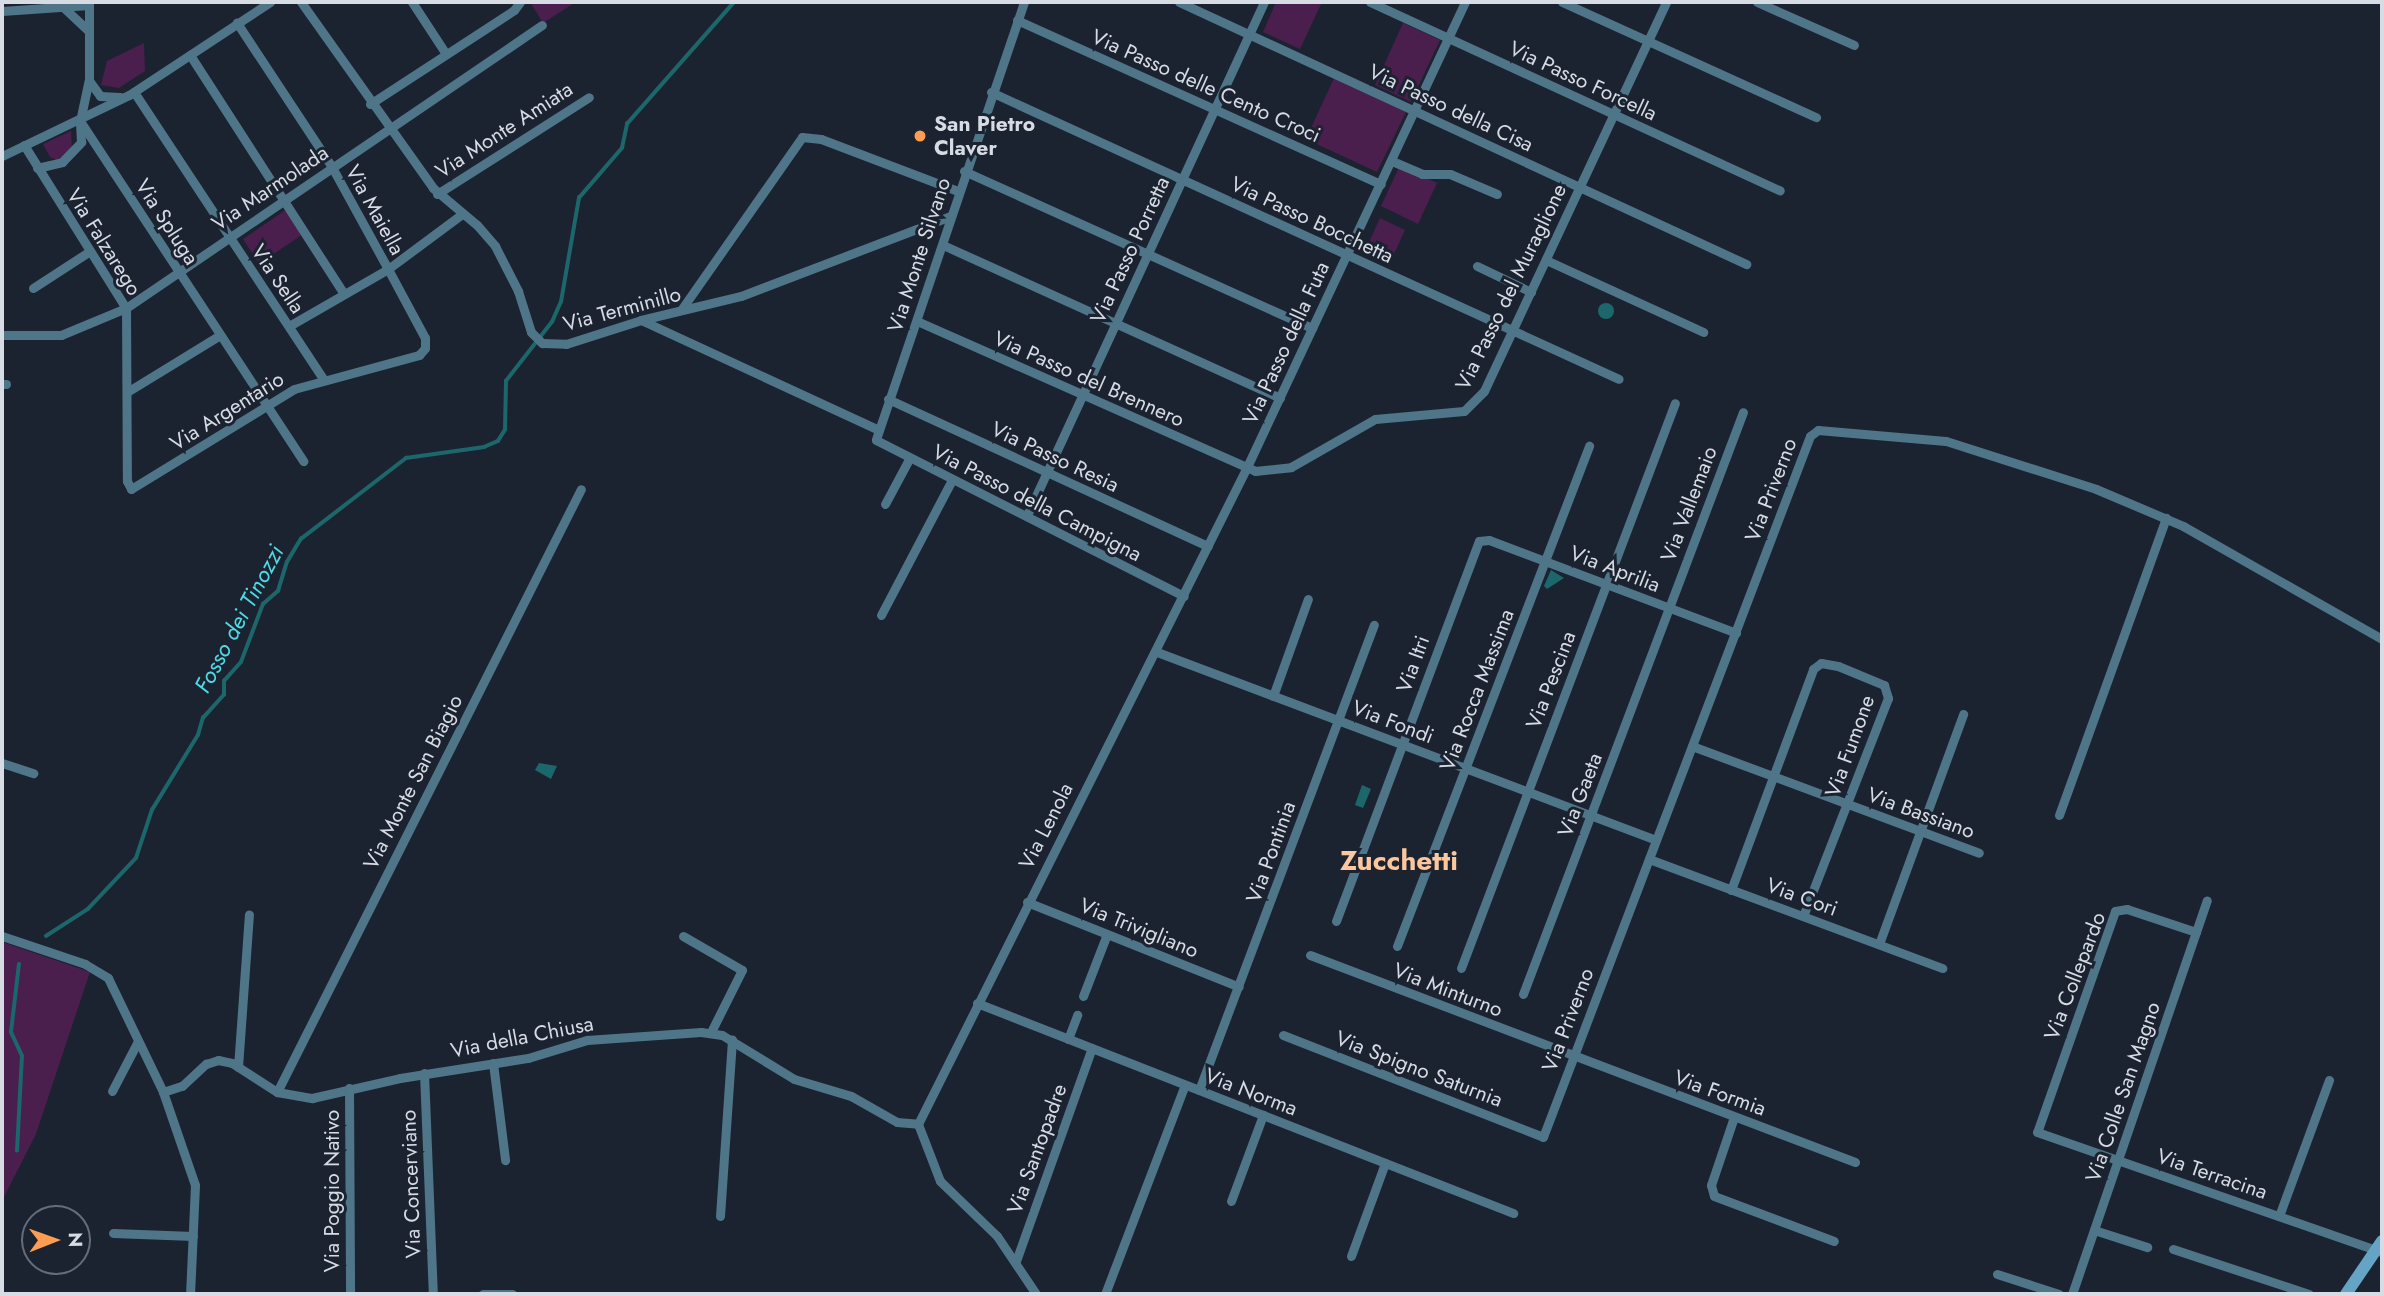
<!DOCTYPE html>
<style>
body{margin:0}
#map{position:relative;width:2384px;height:1296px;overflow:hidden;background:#1c2330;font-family:Jost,sans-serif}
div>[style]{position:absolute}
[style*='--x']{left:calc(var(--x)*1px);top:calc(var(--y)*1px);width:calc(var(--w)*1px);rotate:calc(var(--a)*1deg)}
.green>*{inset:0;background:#4a1e4d}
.water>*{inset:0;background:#1c676c}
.round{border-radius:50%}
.stream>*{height:3.5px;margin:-1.75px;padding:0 1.75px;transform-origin:1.75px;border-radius:1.75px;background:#1c676c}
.street>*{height:9px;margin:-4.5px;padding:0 4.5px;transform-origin:4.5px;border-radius:4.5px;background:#4f7589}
.secondary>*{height:12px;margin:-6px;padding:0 6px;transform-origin:6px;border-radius:6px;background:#65a4c4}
.dots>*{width:19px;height:19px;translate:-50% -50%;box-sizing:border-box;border:4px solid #1c2330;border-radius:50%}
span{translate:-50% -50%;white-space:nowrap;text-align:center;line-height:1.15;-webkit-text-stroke:6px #1c2330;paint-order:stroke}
.street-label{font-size:21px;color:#d6dbe4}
.poi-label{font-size:21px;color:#d6dbe4;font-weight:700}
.left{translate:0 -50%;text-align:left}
.water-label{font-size:23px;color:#4ddae4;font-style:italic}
.district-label{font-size:28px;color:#fcc69f;font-weight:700}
.frame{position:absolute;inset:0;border:4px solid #d6dbe4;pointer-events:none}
.north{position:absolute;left:21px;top:1205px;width:70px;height:70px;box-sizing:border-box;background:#1c2330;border:2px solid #666d78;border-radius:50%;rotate:89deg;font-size:19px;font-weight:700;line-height:28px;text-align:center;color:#d6dbe4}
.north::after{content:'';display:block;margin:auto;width:24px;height:32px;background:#fc9d53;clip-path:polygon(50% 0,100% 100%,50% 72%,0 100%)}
</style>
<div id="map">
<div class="green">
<div style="clip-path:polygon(530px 2px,576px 2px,543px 23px)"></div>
<div style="clip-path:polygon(1276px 2px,1322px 2px,1300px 49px,1263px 32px)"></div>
<div style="clip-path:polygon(1403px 23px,1440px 40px,1411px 102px,1375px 85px)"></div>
<div style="clip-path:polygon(144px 43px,145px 71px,119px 88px,101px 85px,107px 61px)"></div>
<div style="clip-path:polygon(1334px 78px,1406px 112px,1377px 172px,1306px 139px)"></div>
<div style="clip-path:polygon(71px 131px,72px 151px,57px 160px,50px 157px,43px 144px)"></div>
<div style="clip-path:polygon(1400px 165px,1437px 183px,1418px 224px,1381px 206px)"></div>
<div style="clip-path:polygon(287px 209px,303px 234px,259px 264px,243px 239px)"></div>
<div style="clip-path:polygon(1380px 218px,1405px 230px,1389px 265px,1364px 253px)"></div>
<div style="clip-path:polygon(2px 942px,90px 972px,36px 1134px,2px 1201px)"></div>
</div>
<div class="water">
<div class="round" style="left:1598px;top:303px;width:16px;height:16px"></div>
<div style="clip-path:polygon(1551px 570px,1564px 578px,1547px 589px,1544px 586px)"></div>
<div style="clip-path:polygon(539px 763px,557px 766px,551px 779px,535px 770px)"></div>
<div style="clip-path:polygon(1362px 785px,1371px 789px,1363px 808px,1355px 805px)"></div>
</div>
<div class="stream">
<div style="--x:46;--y:936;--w:50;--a:-32.7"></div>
<div style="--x:88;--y:909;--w:70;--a:-46.7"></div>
<div style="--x:136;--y:858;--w:51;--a:-71.6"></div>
<div style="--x:152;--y:810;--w:88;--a:-58.5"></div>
<div style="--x:198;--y:735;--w:18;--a:-74"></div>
<div style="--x:203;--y:718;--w:31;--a:-48"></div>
<div style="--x:224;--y:695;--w:14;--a:-90"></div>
<div style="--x:224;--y:681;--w:25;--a:-48"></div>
<div style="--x:241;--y:662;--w:62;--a:-69.2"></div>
<div style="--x:263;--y:604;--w:20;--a:-41"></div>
<div style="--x:278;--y:591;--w:30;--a:-73"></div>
<div style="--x:287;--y:562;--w:27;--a:-59"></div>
<div style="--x:301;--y:539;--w:133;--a:-37.6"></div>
<div style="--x:406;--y:458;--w:79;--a:-8"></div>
<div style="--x:484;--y:447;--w:15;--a:-23"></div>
<div style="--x:498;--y:441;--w:13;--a:-58"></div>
<div style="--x:505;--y:430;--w:49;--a:-88.8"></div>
<div style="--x:506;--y:381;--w:75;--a:-52.1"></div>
<div style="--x:552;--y:322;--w:22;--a:-66"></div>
<div style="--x:561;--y:302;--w:106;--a:-80.2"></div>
<div style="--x:579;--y:198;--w:66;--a:-49.3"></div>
<div style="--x:622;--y:148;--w:25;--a:-78"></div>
<div style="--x:627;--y:124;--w:162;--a:-48.7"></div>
<div style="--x:17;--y:1151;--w:95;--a:-87"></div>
<div style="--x:22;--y:1056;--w:26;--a:-115"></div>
<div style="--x:11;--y:1032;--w:68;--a:-83.3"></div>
</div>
<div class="street">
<div style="--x:301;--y:2;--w:228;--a:54.6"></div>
<div style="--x:433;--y:188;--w:57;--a:40.1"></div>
<div style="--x:477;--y:225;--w:28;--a:49"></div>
<div style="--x:495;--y:246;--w:51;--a:62.9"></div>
<div style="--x:518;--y:291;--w:43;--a:72.4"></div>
<div style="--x:531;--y:332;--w:16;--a:45"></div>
<div style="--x:542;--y:343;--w:24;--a:2"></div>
<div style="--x:566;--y:344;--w:79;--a:-17.7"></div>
<div style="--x:641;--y:320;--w:103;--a:-13.5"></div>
<div style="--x:741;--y:296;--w:225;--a:-20.9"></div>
<div style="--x:412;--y:2;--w:62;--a:56.8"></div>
<div style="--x:1024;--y:2;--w:462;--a:108.7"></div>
<div style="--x:876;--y:440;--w:345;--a:26.9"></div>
<div style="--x:1179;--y:2;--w:625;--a:24.8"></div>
<div style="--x:1370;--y:2;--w:451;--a:24.7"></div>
<div style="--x:1562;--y:2;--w:279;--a:24.4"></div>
<div style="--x:1757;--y:2;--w:106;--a:23.9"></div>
<div style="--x:63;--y:7;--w:35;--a:43"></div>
<div style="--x:2;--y:11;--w:87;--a:-3.9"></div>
<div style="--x:1017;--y:20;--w:399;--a:24.3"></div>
<div style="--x:190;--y:55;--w:282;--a:57.2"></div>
<div style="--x:90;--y:82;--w:17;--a:54"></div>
<div style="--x:100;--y:96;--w:20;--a:3"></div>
<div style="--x:134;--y:92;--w:345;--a:56.6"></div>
<div style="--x:991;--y:92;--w:690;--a:24.56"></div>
<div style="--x:370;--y:104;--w:172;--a:-33.1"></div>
<div style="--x:514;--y:10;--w:10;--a:-53"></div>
<div style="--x:80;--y:121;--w:407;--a:56.7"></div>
<div style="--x:24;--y:145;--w:192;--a:58"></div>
<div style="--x:126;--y:308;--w:173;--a:89.7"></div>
<div style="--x:127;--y:481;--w:9;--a:63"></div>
<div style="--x:131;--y:489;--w:191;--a:-31.5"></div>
<div style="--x:294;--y:389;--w:130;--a:-15.2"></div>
<div style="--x:419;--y:355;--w:9;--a:-49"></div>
<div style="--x:425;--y:348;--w:10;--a:-90"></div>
<div style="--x:425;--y:338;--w:78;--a:-118.2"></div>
<div style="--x:388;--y:269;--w:116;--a:-118.8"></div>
<div style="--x:332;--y:167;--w:173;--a:-123.4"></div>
<div style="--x:2;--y:156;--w:141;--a:-25.7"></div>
<div style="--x:129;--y:95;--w:169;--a:-33.4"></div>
<div style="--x:1392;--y:161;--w:33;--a:23"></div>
<div style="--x:1422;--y:174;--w:28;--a:0"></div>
<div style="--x:1450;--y:174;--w:51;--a:23.1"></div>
<div style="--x:37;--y:168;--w:26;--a:-13"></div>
<div style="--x:62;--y:162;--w:28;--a:-46"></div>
<div style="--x:81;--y:142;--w:21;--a:-93"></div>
<div style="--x:80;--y:121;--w:43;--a:-77.9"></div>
<div style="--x:89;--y:79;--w:77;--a:-90"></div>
<div style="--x:964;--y:171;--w:382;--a:24.3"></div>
<div style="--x:437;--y:194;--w:180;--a:-32.5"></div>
<div style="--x:943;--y:245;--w:370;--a:24.4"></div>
<div style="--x:1546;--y:260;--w:173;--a:24.6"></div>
<div style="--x:1477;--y:266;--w:60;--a:25.7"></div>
<div style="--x:33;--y:288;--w:68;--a:-33"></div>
<div style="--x:681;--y:310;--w:211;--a:-55"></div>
<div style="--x:802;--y:137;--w:19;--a:6"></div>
<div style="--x:821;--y:139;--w:147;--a:20.8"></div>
<div style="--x:641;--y:320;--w:260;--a:24.8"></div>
<div style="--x:917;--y:321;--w:370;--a:23.9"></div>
<div style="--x:1255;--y:471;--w:36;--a:-6"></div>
<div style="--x:1291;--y:467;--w:97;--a:-29.7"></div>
<div style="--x:1375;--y:419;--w:89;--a:-5.1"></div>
<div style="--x:1464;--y:411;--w:28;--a:-45"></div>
<div style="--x:1484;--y:391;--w:429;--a:-64.9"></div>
<div style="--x:289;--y:326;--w:114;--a:-29.9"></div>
<div style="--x:388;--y:269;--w:92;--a:-36.6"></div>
<div style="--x:2;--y:335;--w:59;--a:0"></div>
<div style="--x:61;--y:335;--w:70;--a:-22.6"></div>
<div style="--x:126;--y:308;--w:503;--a:-34.23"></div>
<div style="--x:2;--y:384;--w:4;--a:0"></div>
<div style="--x:127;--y:392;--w:109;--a:-31.5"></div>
<div style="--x:888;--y:399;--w:352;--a:24.7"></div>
<div style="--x:885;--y:504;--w:51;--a:-61.9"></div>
<div style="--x:1028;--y:513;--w:563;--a:-65.21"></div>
<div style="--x:881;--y:615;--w:153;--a:-62.3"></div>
<div style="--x:1157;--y:652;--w:533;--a:20.64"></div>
<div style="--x:1273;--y:696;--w:103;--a:-70.2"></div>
<div style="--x:1692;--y:746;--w:306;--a:20.4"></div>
<div style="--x:2;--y:763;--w:33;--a:18"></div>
<div style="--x:2059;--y:815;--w:316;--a:-70.2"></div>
<div style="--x:1649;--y:859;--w:313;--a:20.4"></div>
<div style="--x:1731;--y:890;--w:236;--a:-69.6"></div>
<div style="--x:1813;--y:669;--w:10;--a:-37"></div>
<div style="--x:1821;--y:663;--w:17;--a:10"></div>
<div style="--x:1838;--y:666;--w:50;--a:22.4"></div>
<div style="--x:1884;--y:685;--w:14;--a:73"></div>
<div style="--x:1888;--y:698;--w:234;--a:111.3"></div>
<div style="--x:1027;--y:902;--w:228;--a:21.8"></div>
<div style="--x:1336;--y:921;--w:406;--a:-69.4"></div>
<div style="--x:1479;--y:541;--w:10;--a:-6"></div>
<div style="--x:1489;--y:540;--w:264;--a:20.6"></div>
<div style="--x:2196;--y:932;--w:73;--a:-161.6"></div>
<div style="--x:2127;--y:909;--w:12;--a:171"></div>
<div style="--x:2115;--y:911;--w:234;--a:109.4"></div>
<div style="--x:2037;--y:1132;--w:365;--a:19.2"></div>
<div style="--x:2;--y:936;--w:88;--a:18.6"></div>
<div style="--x:85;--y:964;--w:27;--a:31"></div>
<div style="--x:108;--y:978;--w:127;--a:64.2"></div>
<div style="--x:163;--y:1092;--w:20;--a:-18"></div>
<div style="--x:182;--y:1086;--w:33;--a:-43"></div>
<div style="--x:206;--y:1064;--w:13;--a:-18"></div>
<div style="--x:218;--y:1060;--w:14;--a:12"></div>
<div style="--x:232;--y:1063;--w:54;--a:32.8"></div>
<div style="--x:277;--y:1092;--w:36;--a:10"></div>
<div style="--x:312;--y:1098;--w:90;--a:-12.8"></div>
<div style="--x:400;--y:1078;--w:130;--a:-8.9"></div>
<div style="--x:528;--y:1058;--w:62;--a:-17"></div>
<div style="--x:587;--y:1040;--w:114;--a:-4"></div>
<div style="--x:701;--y:1032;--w:21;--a:8"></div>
<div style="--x:722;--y:1035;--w:84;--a:31.4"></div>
<div style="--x:794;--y:1079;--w:59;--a:16.6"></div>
<div style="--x:851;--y:1096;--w:53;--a:29.5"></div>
<div style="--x:897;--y:1122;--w:21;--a:5"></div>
<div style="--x:918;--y:1124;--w:61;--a:68.9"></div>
<div style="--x:940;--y:1181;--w:79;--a:44"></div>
<div style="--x:997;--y:1236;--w:70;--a:56.1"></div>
<div style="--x:683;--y:936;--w:68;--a:30"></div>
<div style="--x:742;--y:970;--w:69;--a:116.6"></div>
<div style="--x:1879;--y:944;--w:245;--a:-69.9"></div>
<div style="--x:1397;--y:946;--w:536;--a:-68.99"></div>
<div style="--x:1310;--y:955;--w:583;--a:20.8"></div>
<div style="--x:1461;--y:968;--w:604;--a:-69.26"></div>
<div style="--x:1523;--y:994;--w:622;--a:-69.29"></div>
<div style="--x:1083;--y:996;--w:66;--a:-68.8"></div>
<div style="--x:977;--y:1003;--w:576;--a:21.39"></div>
<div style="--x:1283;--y:1035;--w:279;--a:21.4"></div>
<div style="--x:1543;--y:1137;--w:750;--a:-69.15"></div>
<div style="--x:1810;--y:436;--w:10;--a:-37"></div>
<div style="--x:1818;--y:430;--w:128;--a:4.9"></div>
<div style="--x:1946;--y:441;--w:157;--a:17.7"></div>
<div style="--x:2096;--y:489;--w:95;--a:23"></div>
<div style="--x:2183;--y:526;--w:229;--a:29.6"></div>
<div style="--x:1068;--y:1039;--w:26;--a:-69"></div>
<div style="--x:493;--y:1063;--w:98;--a:82.9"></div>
<div style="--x:238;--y:1067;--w:153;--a:-85.9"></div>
<div style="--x:424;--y:1073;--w:221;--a:87.7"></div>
<div style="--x:349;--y:1088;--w:206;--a:89.7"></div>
<div style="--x:1199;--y:1090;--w:497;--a:-69.4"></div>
<div style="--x:112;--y:1091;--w:56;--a:-62.5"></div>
<div style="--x:163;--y:1092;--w:98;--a:71"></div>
<div style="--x:195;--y:1185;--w:109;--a:92.6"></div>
<div style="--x:277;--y:1092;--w:675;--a:-63.25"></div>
<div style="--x:1734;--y:1117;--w:72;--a:108.7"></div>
<div style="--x:1711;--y:1185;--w:11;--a:75"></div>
<div style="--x:1714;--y:1196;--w:128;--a:20.6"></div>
<div style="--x:918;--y:1124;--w:733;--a:-63.4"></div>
<div style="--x:1246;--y:469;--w:516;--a:-64.88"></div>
<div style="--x:1231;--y:1201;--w:92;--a:-69.6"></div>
<div style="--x:720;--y:1216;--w:177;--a:-86.1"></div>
<div style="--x:2279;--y:1216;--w:145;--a:-69.8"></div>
<div style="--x:2094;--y:1230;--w:56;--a:17.8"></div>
<div style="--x:113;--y:1233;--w:80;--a:2.1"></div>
<div style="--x:2173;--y:1249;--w:143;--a:18.3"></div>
<div style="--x:1351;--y:1256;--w:99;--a:-69.9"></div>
<div style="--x:1016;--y:1261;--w:226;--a:-70.4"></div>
<div style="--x:1997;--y:1274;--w:65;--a:17.9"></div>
<div style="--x:483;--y:1294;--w:29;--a:0"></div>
<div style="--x:1105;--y:1294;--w:224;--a:-69.1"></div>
<div style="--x:2072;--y:1294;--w:416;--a:-71.1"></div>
</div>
<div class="secondary">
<div style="--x:2346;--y:1294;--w:64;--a:-55.8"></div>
</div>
<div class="dots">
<div style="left:920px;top:136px;background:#fc9d53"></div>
</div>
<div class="street-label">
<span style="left:1583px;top:81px;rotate:25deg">Via Passo Forcella</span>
<span style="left:1206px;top:86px;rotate:24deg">Via Passo delle Cento Croci</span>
<span style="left:1451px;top:108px;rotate:25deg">Via Passo della Cisa</span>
<span style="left:504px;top:130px;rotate:-33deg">Via Monte Amiata</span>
<span style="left:270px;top:188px;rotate:-34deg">Via Marmolada</span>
<span style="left:375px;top:210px;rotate:61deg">Via Maiella</span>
<span style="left:1312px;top:220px;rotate:25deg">Via Passo Bocchetta</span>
<span style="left:167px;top:222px;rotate:57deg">Via Spluga</span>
<span style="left:104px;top:242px;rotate:58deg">Via Falzarego</span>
<span style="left:1130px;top:250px;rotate:-65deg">Via Passo Porretta</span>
<span style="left:919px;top:255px;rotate:-72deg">Via Monte Silvano</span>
<span style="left:278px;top:279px;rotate:56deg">Via Sella</span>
<span style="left:1511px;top:287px;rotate:-64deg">Via Passo del Muraglione</span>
<span style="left:622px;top:309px;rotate:-15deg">Via Terminillo</span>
<span style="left:1286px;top:343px;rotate:-65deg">Via Passo della Futa</span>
<span style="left:1089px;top:379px;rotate:24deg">Via Passo del Brennero</span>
<span style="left:227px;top:411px;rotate:-32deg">Via Argentario</span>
<span style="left:1055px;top:457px;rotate:25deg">Via Passo Resia</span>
<span style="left:1771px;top:490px;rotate:-69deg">Via Priverno</span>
<span style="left:1037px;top:503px;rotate:27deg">Via Passo della Campigna</span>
<span style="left:1689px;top:504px;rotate:-69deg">Via Vallemaio</span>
<span style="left:1615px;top:569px;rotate:21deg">Via Aprilia</span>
<span style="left:1413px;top:664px;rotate:-70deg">Via Itri</span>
<span style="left:1551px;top:680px;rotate:-69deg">Via Pescina</span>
<span style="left:1477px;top:690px;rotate:-69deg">Via Rocca Massima</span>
<span style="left:1393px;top:722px;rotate:21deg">Via Fondi</span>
<span style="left:1850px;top:746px;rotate:-70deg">Via Fumone</span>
<span style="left:413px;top:782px;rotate:-63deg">Via Monte San Biagio</span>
<span style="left:1580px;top:795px;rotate:-69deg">Via Gaeta</span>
<span style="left:1921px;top:813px;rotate:20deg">Via Bassiano</span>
<span style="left:1046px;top:826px;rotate:-63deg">Via Lenola</span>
<span style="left:1271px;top:852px;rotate:-70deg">Via Pontinia</span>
<span style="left:1802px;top:897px;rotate:20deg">Via Cori</span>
<span style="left:1139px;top:928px;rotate:22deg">Via Trivigliano</span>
<span style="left:2075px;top:976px;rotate:-69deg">Via Collepardo</span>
<span style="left:1448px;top:990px;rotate:21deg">Via Minturno</span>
<span style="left:1568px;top:1020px;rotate:-69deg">Via Priverno</span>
<span style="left:522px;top:1037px;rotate:-11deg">Via della Chiusa</span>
<span style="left:1419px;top:1069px;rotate:21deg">Via Spigno Saturnia</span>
<span style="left:1251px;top:1092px;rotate:21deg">Via Norma</span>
<span style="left:2123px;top:1092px;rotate:-71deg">Via Colle San Magno</span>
<span style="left:1720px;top:1093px;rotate:20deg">Via Formia</span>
<span style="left:1037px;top:1149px;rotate:-70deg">Via Santopadre</span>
<span style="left:2212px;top:1174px;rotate:19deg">Via Terracina</span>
<span style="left:411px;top:1184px;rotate:-92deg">Via Concerviano</span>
<span style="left:332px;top:1191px;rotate:-90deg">Via Poggio Nativo</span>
</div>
<div class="poi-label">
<span class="left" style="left:934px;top:136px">San Pietro<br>Claver</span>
</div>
<div class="water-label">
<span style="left:239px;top:619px;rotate:-62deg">Fosso dei Tinozzi</span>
</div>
<div class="district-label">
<span style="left:1399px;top:861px">Zucchetti</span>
</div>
<div class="frame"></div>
<div class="north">N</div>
</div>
